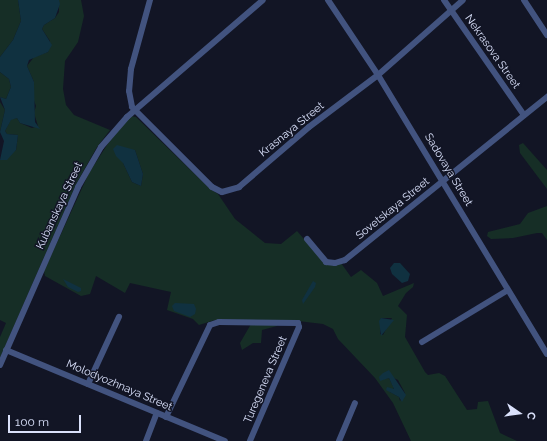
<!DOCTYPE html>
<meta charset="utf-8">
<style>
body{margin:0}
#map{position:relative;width:547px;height:441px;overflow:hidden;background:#121525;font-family:Raleway,sans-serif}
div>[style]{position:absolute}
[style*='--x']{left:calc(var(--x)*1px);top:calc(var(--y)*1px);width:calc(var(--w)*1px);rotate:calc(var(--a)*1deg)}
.green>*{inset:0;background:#162e26}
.water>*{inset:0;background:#103140}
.minor>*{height:6px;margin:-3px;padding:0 3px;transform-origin:3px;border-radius:3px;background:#42537f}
span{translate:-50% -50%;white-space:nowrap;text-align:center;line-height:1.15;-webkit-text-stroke:3px #121525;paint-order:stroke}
.street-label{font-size:11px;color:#dae1fb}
.north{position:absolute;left:499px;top:393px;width:40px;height:40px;-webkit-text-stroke:3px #121525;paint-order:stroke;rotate:103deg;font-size:11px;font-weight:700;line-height:16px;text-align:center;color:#dae1fb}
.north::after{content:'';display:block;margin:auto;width:14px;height:18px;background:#dae1fb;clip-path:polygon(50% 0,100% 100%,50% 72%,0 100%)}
.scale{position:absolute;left:8px;top:415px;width:73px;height:18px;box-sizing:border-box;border:2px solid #dae1fb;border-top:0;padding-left:5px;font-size:12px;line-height:14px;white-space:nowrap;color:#dae1fb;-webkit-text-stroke:3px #121525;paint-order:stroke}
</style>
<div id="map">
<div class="green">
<div style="clip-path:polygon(0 0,18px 0,21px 21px,13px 40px,0 57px)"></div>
<div style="clip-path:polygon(59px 0,81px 0,84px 16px,78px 42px,65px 61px,63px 89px,66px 105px,74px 115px,110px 130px,97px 147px,76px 184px,0 358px,0 337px,6px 323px,0 320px,0 160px,16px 150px,18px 135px,7px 134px,5px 131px,11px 119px,17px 118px,20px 123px,32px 128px,38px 126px,34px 113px,36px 106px,32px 95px,34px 82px,27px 66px,34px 57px,48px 52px,50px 41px,42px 29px,44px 25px,55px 18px,59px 12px)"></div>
<div style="clip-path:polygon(0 72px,9px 79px,11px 87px,6px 99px,0 97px)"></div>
<div style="clip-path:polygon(0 102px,5px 110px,0 132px)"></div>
<div style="clip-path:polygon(evenodd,131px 116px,136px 117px,210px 189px,218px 194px,235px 219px,265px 243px,281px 244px,297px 231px,325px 263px,341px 263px,351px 277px,361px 270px,377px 283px,383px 296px,414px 283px,413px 287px,406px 293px,398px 306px,407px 315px,405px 337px,425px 372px,428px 375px,439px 373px,445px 376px,467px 410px,477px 409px,478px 402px,488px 401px,500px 433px,517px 441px,411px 441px,393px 403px,375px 378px,338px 339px,333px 329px,323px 324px,298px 321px,215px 320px,199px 325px,193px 319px,167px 310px,171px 292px,130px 283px,125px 293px,96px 276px,90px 294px,81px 296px,45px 276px,44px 271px,89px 173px,109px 142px,131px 116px,135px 150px,143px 174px,141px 186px,132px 182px,123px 163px,135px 150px,131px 116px,381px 318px,392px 318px,383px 335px,380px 334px,381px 318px,131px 116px,383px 373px,398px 380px,405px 393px,400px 401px,399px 397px,390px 392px,388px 388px,391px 391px,394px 388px,389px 378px,383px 379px,383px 373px)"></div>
<div style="clip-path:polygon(523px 143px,547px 170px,547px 189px,520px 153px,519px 145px)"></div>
<div style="clip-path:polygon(547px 206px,547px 240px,542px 233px,537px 233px,513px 238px,491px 239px,487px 236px,488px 232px,520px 224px,528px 213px)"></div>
<div style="clip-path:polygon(251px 324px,277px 324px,277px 326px,262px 330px,261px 343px,253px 343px,242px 350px,240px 343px)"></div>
</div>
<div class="water">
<div style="clip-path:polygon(18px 0,59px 0,60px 4px,55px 18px,44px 25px,42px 29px,52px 45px,48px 52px,29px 60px,27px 66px,34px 82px,35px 122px,40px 129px,20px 123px,17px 118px,11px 120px,5px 131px,7px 134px,18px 135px,16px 150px,7px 160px,0 160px,4px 141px,0 132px,5px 110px,0 97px,6px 99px,11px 87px,9px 79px,0 72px,0 57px,13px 40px,21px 21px)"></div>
<div style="clip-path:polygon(117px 145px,135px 150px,143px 174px,141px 186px,132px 182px,123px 163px,116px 156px,113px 149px)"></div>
<div style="clip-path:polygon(394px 263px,400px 263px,410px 274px,408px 281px,402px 283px,392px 274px,390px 268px)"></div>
<div style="clip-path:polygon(63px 279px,81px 288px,81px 291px,78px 292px,68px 287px)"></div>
<div style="clip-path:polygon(313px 281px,316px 283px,315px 287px,303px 304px,302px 300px)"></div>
<div style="clip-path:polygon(175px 303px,194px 304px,196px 309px,195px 314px,190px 317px,174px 311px,172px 306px)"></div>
<div style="clip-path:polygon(381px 318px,394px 320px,381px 336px,379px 321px)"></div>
<div style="clip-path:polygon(389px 370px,406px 395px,402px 402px,399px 397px,386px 390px,387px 387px,394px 389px,389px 378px,380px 381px,379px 377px,383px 373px)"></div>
</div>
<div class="minor">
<div style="--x:150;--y:0;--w:72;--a:105.4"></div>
<div style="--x:131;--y:69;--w:22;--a:95"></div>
<div style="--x:129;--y:91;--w:16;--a:79"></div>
<div style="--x:132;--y:107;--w:113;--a:45"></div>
<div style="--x:212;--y:187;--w:11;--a:27"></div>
<div style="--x:222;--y:192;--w:18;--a:-16"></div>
<div style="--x:239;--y:187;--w:92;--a:-40.6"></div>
<div style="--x:309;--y:127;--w:86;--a:-37"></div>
<div style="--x:378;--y:75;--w:113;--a:-41.4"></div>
<div style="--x:328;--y:0;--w:90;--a:56.3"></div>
<div style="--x:378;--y:75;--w:326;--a:58.8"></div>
<div style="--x:444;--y:0;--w:140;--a:55.2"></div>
<div style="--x:524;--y:0;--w:42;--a:56.7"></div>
<div style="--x:307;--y:239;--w:30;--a:50"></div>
<div style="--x:326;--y:262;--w:9;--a:6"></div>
<div style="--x:335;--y:263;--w:10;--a:-17"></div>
<div style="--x:345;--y:260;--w:260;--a:-38.9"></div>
<div style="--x:422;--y:342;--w:100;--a:-31.2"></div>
<div style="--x:6;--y:350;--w:237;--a:22.6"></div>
<div style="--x:0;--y:365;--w:194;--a:-66.3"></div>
<div style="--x:78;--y:187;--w:46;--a:-60.1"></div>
<div style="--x:101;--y:147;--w:40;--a:-49"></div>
<div style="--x:127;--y:117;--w:179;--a:-40.7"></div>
<div style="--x:88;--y:384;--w:74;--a:-65.2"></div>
<div style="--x:166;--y:417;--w:102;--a:-64.4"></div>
<div style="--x:210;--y:325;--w:9;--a:-18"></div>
<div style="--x:219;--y:322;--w:79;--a:0.7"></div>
<div style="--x:298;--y:323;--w:4;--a:76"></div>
<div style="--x:299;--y:327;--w:124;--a:113.3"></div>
<div style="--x:146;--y:441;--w:30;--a:-69"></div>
<div style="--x:339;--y:441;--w:41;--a:-67.2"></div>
</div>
<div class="street-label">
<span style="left:492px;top:52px;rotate:55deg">Nekrasova Street</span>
<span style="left:292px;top:130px;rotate:-39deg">Krasnaya Street</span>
<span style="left:448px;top:170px;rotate:59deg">Sadovaya Street</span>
<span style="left:60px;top:206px;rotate:-65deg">Kubanskaya Street</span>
<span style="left:393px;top:209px;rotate:-39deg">Sovetskaya Street</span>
<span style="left:266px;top:380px;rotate:-67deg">Turegeneva Street</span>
<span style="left:119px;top:386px;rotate:23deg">Molodyozhnaya Street</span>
</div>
<div class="north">С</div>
<div class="scale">100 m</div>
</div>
